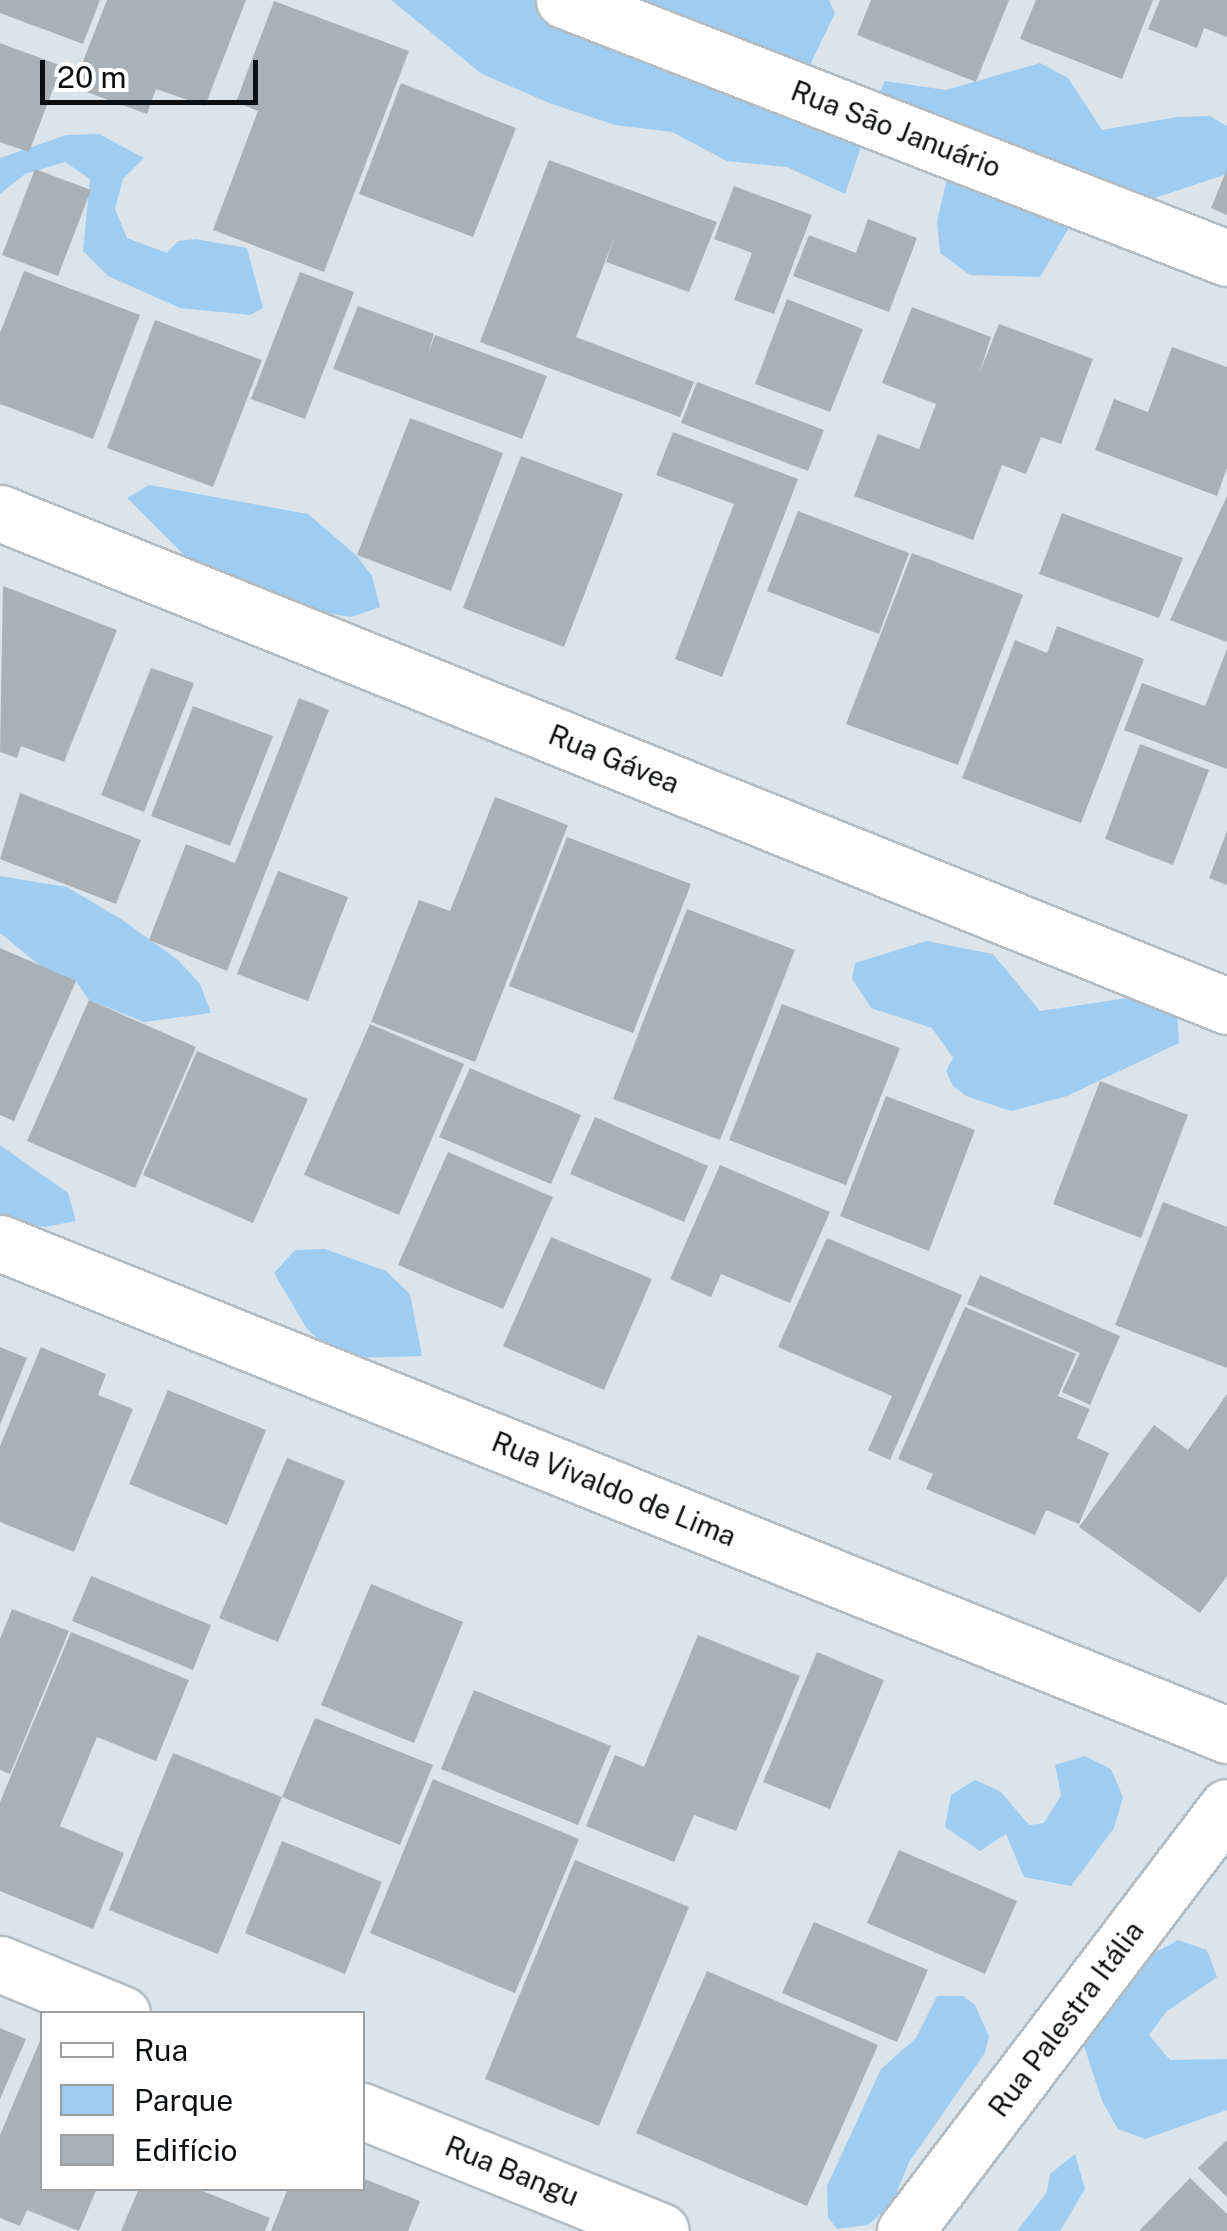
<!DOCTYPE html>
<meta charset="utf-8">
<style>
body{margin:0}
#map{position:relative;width:1227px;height:2231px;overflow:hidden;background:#dce4eb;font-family:"Public Sans",sans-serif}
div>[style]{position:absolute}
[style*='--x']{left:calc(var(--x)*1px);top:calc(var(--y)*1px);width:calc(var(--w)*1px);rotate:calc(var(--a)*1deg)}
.green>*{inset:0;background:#9fcdf1}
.building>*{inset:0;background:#a9b1b7}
.roads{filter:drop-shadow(2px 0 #b3bcc2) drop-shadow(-2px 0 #b3bcc2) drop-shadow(0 2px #b3bcc2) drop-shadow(0 -2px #b3bcc2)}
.minor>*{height:55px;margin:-27.5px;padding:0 27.5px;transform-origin:27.5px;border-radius:27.5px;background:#fff}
span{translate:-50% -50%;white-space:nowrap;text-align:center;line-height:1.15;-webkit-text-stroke:8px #fff;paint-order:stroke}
.street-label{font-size:28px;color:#0c0f11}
.legend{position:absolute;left:40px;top:2011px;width:325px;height:180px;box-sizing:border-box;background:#fff;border:2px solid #9e9fa0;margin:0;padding:12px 18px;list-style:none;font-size:30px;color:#0c0f11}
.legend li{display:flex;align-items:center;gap:20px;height:50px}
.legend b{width:50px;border:2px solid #9e9fa0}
.scale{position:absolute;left:40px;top:60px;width:218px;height:45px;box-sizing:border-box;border:5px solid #0c0f11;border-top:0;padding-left:12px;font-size:30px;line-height:35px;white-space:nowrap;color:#0c0f11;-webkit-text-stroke:8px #fff;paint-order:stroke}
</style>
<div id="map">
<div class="green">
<div style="clip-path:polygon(391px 0,829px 0,835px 13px,809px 67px,863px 141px,845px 194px,787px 167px,727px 161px,672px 132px,615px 125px,549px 103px,482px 74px)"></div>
<div style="clip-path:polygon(1040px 63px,1068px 78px,1102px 130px,1177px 117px,1210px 116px,1227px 126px,1227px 174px,1070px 226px,1040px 277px,970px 275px,940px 253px,937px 221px,951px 162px,871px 110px,885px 81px,946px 90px)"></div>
<div style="clip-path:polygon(99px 134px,144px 158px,123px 179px,115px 209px,127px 238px,167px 253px,178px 241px,196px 239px,247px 248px,263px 308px,250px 315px,180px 308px,108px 276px,83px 251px,90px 179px,65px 162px,25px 174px,0 194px,0 158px,66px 135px)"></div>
<div style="clip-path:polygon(149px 485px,308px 514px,357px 556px,372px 576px,380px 607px,351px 617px,321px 612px,202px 573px,127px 498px)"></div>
<div style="clip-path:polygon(0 876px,67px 887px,121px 919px,178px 960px,200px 984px,211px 1013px,144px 1022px,89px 1000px,76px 981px,48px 972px,0 933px)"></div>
<div style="clip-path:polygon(926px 941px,993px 954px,1040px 1011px,1148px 995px,1177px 1013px,1179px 1043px,1067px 1096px,1011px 1111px,966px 1096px,953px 1086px,946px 1071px,953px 1058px,932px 1028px,871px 1008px,852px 979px,855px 963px)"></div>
<div style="clip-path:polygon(0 1145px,68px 1193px,76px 1221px,45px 1227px,0 1219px)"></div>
<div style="clip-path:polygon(325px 1249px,386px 1271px,410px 1294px,422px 1356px,358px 1358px,330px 1349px,307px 1329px,274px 1273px,295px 1250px)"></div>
<div style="clip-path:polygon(1085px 1756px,1111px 1769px,1123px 1797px,1114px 1828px,1071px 1886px,1024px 1877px,1006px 1834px,980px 1851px,945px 1827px,951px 1795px,975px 1780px,1000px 1791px,1029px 1825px,1044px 1823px,1061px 1795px,1055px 1765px)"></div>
<div style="clip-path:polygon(1178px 1940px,1207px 1950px,1217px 1977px,1167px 2011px,1149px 2035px,1170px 2060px,1227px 2059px,1227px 2110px,1145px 2139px,1118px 2129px,1102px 2101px,1084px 2046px,1088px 2012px,1134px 1964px)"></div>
<div style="clip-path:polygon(937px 1996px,963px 1996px,975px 2005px,989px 2036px,985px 2053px,909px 2162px,892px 2204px,868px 2225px,837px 2229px,828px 2217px,827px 2186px,881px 2069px,916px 2038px)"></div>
<div style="clip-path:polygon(1075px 2154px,1085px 2189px,1060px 2231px,1017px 2231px,1047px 2192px,1050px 2174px)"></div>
</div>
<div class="building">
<div style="clip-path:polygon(0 0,100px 0,83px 44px,0 13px)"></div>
<div style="clip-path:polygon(107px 0,246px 0,205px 106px,156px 89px,147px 114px,73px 87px)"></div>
<div style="clip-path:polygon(871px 0,1009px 0,976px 82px,857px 35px)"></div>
<div style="clip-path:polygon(1036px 0,1153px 0,1122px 79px,1020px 39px)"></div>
<div style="clip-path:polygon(1160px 0,1227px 0,1227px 37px,1204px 28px,1197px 48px,1148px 29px)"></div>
<div style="clip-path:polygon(274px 1px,409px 51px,324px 272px,213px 230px,258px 111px,236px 102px)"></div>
<div style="clip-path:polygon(0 43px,62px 66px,29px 152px,0 142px)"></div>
<div style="clip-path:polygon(401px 83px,516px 128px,473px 237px,359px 194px)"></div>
<div style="clip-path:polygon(549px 160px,717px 222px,689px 292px,606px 262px,615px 236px,576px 337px,694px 382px,680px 417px,480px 342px)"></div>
<div style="clip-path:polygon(35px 169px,91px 190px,58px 276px,2px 255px)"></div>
<div style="clip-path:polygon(1227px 169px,1227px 215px,1211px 208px)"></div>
<div style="clip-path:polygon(734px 186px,812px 215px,774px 314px,734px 300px,752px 253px,714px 239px)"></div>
<div style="clip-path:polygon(868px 219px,917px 238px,889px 312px,793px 276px,809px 235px,856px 253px)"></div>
<div style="clip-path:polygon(24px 271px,140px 315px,93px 439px,0 404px,0 333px)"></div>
<div style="clip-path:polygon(300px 272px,354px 292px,305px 419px,251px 399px)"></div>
<div style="clip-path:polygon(787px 299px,863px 329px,830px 412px,755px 384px)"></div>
<div style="clip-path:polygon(358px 306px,434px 334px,428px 354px,435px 335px,547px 376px,522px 439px,333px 369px)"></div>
<div style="clip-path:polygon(912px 307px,991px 337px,979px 374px,999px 324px,1093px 359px,1061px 444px,1041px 437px,1026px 474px,1002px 465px,973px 540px,854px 496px,878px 434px,919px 449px,936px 404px,882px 383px)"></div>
<div style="clip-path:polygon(155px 320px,262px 360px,213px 487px,107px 448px)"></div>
<div style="clip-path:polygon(1172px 347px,1227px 367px,1227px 468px,1217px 496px,1095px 450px,1114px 399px,1148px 412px)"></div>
<div style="clip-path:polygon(697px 382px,824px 430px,808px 471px,681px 423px)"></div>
<div style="clip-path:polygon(410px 418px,503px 453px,451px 591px,357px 555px)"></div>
<div style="clip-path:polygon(673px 432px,798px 479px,722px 677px,675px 659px,734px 504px,656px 475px)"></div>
<div style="clip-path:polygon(521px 456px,623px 494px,564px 647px,463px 608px)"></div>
<div style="clip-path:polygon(1227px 496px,1227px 642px,1170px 620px)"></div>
<div style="clip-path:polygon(798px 511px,909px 553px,879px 634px,767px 591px)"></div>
<div style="clip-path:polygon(1062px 513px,1183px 558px,1159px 618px,1039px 574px)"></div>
<div style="clip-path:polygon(912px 553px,1023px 595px,958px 765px,846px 724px)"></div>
<div style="clip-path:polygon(3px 586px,117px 630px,64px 762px,21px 746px,17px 758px,0 752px)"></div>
<div style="clip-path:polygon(1057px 626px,1144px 659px,1081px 823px,962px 778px,1015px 640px,1047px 653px)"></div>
<div style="clip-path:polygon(1227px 649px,1227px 769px,1124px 730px,1142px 683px,1205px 706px)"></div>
<div style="clip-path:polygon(151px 668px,194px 683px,144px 812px,101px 795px)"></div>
<div style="clip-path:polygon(299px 698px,329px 710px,227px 971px,149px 940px,186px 844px,235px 863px)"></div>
<div style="clip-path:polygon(193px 706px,273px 736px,230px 846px,151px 816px)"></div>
<div style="clip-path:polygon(1140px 744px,1209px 770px,1173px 865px,1105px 839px)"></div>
<div style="clip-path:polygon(20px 793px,141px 840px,116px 904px,0 859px)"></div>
<div style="clip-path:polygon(495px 797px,568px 825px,475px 1062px,371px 1022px,419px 900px,450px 911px)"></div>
<div style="clip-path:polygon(1227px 831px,1227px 885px,1209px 878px)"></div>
<div style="clip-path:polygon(567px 837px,691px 884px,633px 1033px,509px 986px)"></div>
<div style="clip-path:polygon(278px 871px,348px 897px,308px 1001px,237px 974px)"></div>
<div style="clip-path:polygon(687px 909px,795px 950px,720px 1140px,613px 1099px)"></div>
<div style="clip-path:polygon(0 948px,76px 981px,14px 1121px,0 1115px)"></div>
<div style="clip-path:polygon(89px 1000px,196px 1047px,135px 1188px,27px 1141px)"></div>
<div style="clip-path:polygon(782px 1004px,900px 1048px,846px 1185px,729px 1140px)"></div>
<div style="clip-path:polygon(370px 1024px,464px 1064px,399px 1215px,304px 1175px)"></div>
<div style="clip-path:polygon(197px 1051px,308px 1099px,253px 1223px,143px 1175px)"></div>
<div style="clip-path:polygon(470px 1068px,581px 1115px,551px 1184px,439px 1137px)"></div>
<div style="clip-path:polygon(1100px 1081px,1188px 1115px,1141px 1238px,1053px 1204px)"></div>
<div style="clip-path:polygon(886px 1096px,975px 1130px,929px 1251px,840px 1216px)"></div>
<div style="clip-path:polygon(595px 1117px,708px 1166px,684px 1222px,570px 1174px)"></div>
<div style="clip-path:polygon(448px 1152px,553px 1197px,503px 1309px,398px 1265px)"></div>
<div style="clip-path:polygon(720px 1165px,830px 1212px,790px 1303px,721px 1274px,711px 1297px,670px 1279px)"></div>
<div style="clip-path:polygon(1163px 1202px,1227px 1227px,1227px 1368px,1115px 1325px)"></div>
<div style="clip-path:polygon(551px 1237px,652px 1279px,604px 1390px,503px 1346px)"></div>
<div style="clip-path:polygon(827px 1238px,962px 1295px,890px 1460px,868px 1450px,892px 1396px,778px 1347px)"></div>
<div style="clip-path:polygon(980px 1275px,1120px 1336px,1090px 1405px,1062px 1392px,1080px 1353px,967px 1304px)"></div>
<div style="clip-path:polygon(965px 1307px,1076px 1354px,1058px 1396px,1090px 1409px,1077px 1438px,1109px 1453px,1079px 1524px,1046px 1510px,1035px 1535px,926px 1489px,933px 1474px,898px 1459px)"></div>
<div style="clip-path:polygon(0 1347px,27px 1358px,0 1425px)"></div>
<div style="clip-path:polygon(41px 1347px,106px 1374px,98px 1395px,133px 1409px,74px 1552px,0 1522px,0 1446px)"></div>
<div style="clip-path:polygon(168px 1390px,266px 1430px,227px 1525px,129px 1484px)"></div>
<div style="clip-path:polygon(1227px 1394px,1227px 1576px,1200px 1613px,1079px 1527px,1154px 1425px,1188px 1450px)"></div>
<div style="clip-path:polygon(287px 1458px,345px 1481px,278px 1642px,219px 1618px)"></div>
<div style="clip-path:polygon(91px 1576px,211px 1625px,193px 1670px,72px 1621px)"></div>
<div style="clip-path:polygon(371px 1584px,463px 1622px,414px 1743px,321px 1705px)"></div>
<div style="clip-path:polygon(12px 1609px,69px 1631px,10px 1774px,0 1770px,0 1639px)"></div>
<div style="clip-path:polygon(71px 1632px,189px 1680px,156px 1761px,97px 1737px,60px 1826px,124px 1853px,93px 1929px,0 1891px,0 1802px)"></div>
<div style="clip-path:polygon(698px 1635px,800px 1676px,736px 1831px,694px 1815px,674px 1862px,586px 1826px,615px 1755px,644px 1767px)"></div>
<div style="clip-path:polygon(817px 1652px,884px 1680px,830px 1809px,763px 1782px)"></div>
<div style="clip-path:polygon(474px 1690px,611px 1746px,578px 1825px,441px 1769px)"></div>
<div style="clip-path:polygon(315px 1718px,433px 1765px,400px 1845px,282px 1797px)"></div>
<div style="clip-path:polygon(173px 1753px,282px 1797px,218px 1954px,109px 1910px)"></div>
<div style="clip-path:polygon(433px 1779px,579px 1839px,515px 1993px,370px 1933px)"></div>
<div style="clip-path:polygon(282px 1841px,382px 1882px,345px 1974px,245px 1933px)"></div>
<div style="clip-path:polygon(899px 1850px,1017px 1901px,985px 1974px,867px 1923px)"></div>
<div style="clip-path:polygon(575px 1860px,689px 1907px,599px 2126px,485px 2079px)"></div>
<div style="clip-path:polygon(814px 1922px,928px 1970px,897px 2042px,782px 1993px)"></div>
<div style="clip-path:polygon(707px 1971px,878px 2045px,807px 2206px,636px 2133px)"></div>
<div style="clip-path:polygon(0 2028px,26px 2039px,0 2099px)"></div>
<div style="clip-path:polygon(42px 2036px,42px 2188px,97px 2188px,79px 2231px,27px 2210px,20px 2226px,0 2218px,0 2135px)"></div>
<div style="clip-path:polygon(1227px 2140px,1227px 2197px,1198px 2168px)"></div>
<div style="clip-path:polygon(362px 2178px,420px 2201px,408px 2231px,271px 2231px,288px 2188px,362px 2188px)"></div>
<div style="clip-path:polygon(1190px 2178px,1227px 2214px,1227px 2231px,1139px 2231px)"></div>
<div style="clip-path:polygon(139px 2188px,195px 2188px,270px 2218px,265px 2231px,121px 2231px)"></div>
</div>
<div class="roads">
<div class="minor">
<div style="--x:564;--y:0;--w:711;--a:21.26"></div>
<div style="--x:0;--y:513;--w:1322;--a:21.89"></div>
<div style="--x:0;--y:1243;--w:1322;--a:21.85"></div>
<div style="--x:0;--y:1964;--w:132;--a:22.3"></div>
<div style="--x:362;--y:2111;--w:322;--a:21.9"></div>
<div style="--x:905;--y:2231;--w:532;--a:-52.79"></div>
</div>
</div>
<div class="street-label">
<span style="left:896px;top:129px;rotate:21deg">Rua São Januário</span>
<span style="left:614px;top:759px;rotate:22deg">Rua Gávea</span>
<span style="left:614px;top:1489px;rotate:22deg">Rua Vivaldo de Lima</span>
<span style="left:1066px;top:2019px;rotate:-53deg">Rua Palestra Itália</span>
<span style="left:512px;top:2171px;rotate:22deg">Rua Bangu</span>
</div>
<ul class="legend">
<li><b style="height:12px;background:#fff"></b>Rua</li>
<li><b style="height:28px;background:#9fcdf1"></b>Parque</li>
<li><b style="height:28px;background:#a9b1b7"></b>Edifício</li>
</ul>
<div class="scale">20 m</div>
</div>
